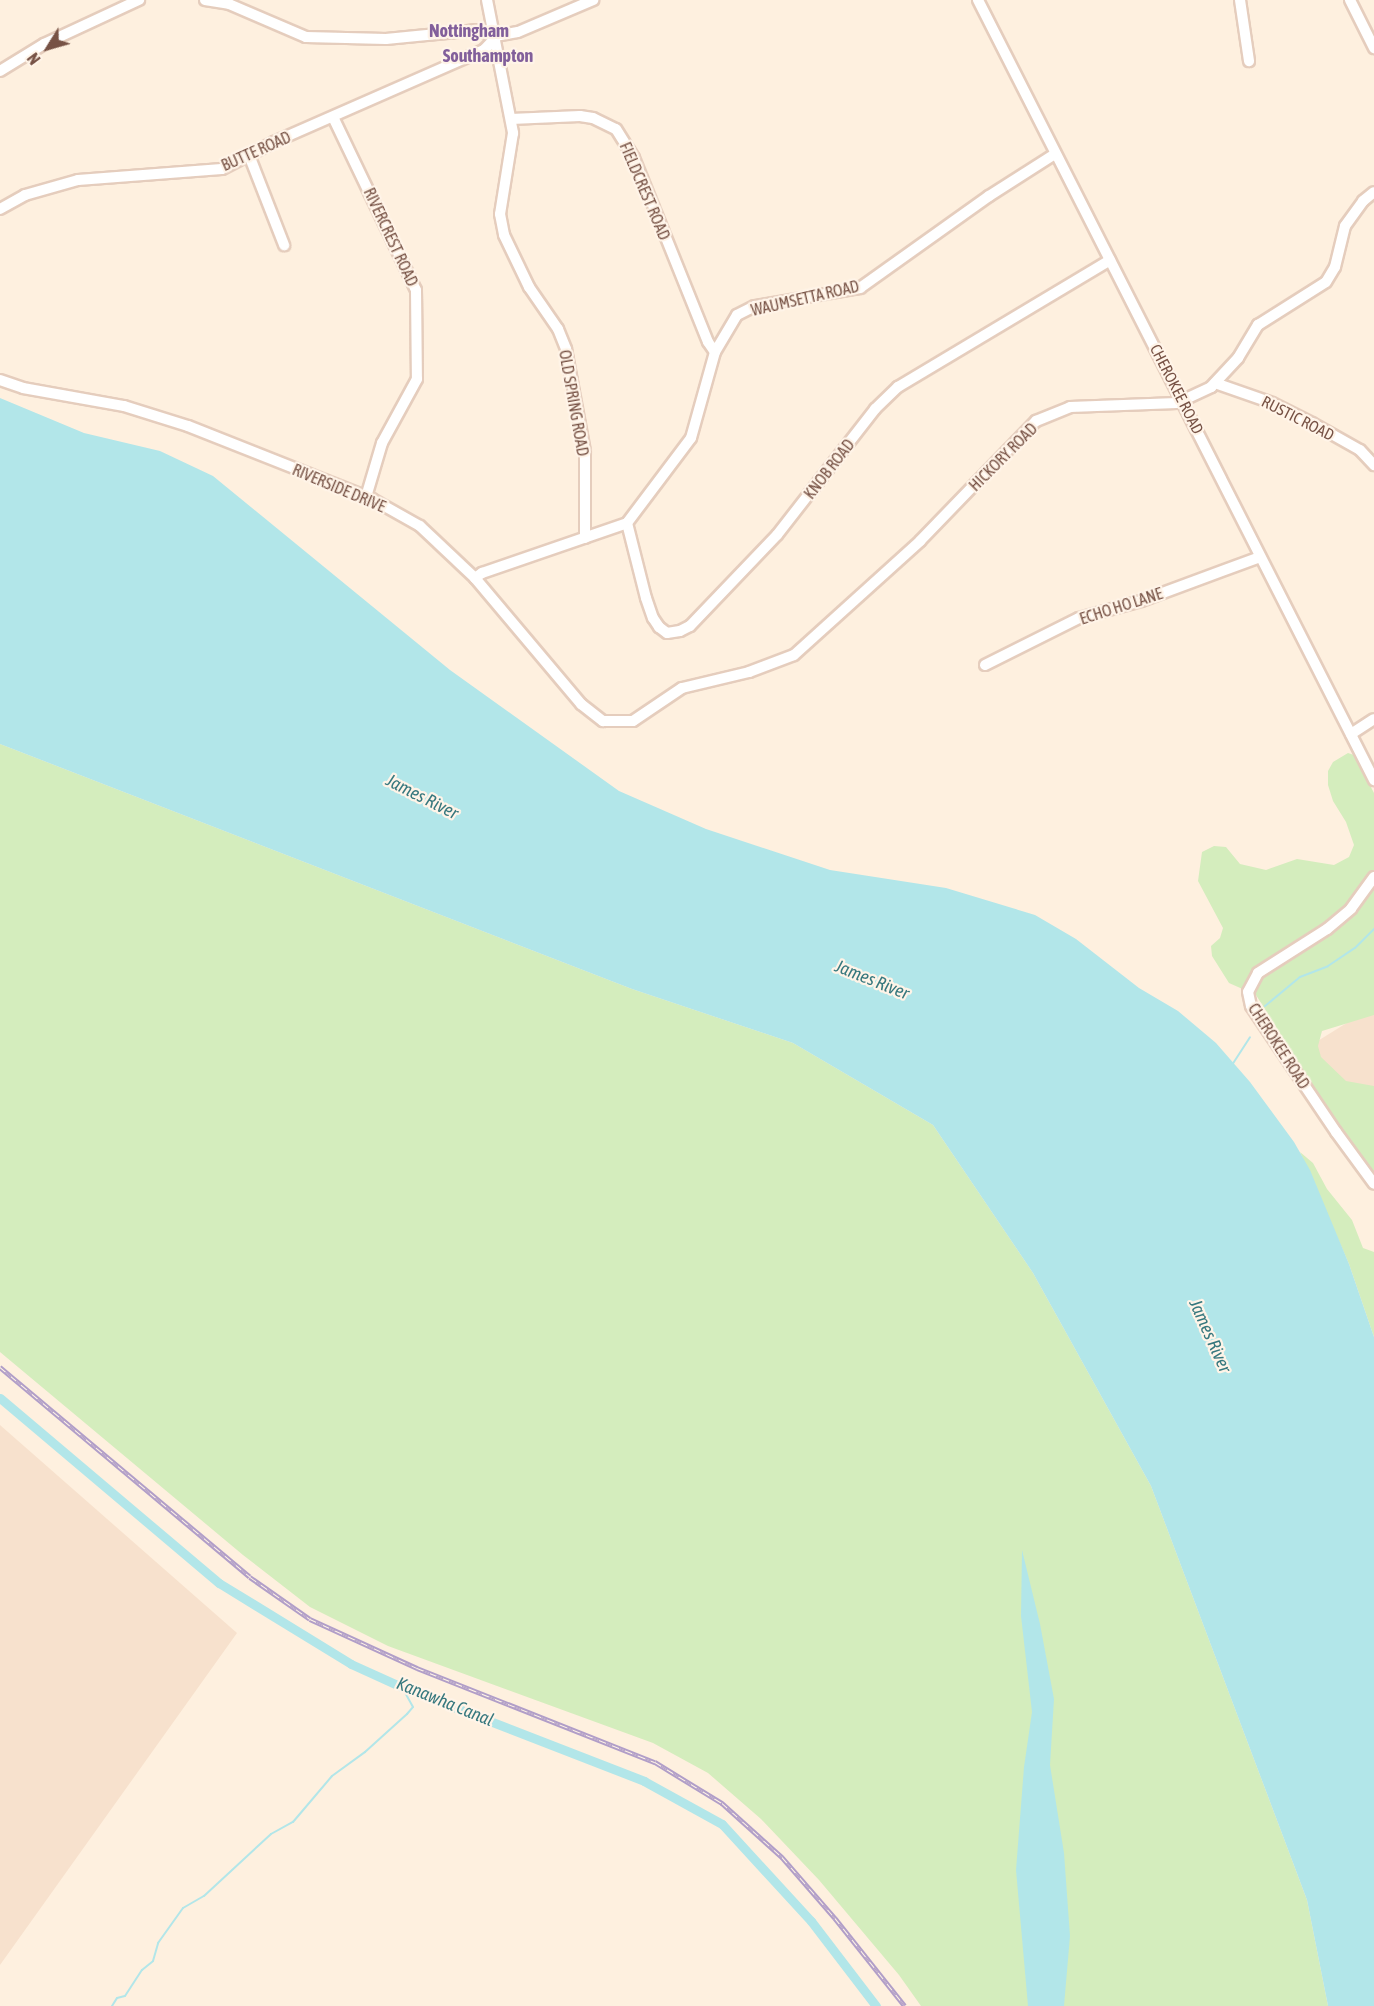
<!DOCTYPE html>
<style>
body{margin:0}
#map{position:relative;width:1374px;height:2006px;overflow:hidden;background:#fef0df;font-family:"Asap Condensed",sans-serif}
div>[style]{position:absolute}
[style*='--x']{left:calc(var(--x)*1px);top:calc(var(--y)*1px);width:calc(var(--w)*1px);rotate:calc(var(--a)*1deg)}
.residential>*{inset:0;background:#f7e1cd}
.green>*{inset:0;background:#d4edbd}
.water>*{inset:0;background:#b2e6e9}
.stream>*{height:2px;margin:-1px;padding:0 1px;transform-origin:1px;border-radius:1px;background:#b2e6e9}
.canal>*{height:9px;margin:-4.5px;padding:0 4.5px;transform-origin:4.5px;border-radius:4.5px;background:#b2e6e9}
.roads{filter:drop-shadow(2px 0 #e5cdbd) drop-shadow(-2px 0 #e5cdbd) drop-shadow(0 2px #e5cdbd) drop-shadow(0 -2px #e5cdbd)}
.minor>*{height:10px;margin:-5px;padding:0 5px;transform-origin:5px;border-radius:5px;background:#fff}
.rail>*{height:4.5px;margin-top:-2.25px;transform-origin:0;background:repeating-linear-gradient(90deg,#fff4e8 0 7px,#b19ec8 0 14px);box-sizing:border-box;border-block:2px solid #b19ec8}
span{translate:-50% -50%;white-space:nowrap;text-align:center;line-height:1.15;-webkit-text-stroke:4.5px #fff4e8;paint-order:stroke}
.street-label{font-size:16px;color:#775245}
.neighbourhood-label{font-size:18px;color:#825f9b;font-weight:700}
.water-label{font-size:18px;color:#37787e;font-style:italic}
.north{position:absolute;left:18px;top:18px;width:60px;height:60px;-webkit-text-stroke:4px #fff4e8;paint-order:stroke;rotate:233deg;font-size:16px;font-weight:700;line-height:24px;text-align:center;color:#775245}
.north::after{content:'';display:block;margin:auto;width:21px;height:27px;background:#775245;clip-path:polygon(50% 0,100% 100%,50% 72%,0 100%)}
</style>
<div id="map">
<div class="residential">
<div style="clip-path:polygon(1374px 1006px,1374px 1159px,1300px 1052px)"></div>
<div style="clip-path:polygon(0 1425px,237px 1633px,0 1965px)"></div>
</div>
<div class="green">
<div style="clip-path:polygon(0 744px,632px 989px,793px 1043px,933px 1125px,1033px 1273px,1151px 1486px,1307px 1900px,1328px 2006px,921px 2006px,899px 1975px,819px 1880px,761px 1819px,708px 1773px,653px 1743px,388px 1646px,310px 1607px,243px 1555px,0 1352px)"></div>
<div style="clip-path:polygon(1348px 753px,1354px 755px,1374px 793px,1374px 1015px,1322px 1031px,1318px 1046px,1321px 1057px,1346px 1081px,1374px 1086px,1374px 1175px,1342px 1132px,1256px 995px,1229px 983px,1212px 956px,1211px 946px,1220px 938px,1223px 928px,1198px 881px,1202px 852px,1214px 846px,1226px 847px,1240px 864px,1266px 870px,1297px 859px,1334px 865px,1349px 857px,1354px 845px,1346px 822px,1333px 801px,1328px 785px,1328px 771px,1333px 762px)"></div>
<div style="clip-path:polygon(1300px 1152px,1313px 1163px,1327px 1189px,1352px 1220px,1363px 1248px,1374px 1252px,1374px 1337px,1349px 1264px)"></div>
</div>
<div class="water">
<div style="clip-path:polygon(0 398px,84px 433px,160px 451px,213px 476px,450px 670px,619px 791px,706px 829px,830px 870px,946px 888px,1035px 915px,1076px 939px,1139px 988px,1178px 1011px,1216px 1043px,1250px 1082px,1294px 1142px,1310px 1170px,1349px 1264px,1374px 1337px,1374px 2006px,1328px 2006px,1307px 1900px,1151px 1486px,1033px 1273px,933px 1125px,793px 1043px,632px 989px,0 744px)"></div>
<div style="clip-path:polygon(1022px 1550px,1040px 1624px,1054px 1699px,1050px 1765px,1064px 1853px,1070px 1936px,1064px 2006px,1028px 2006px,1016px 1870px,1024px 1767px,1032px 1712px,1021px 1616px)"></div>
</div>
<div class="stream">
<div style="--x:1265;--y:1006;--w:45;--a:-39.6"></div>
<div style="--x:1300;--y:977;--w:30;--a:-21"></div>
<div style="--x:1328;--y:966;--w:32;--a:-34"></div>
<div style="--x:1355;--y:948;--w:27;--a:-45"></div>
<div style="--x:1232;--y:1065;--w:33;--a:-57"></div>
<div style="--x:112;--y:2006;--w:9;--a:-58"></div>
<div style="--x:117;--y:1998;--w:8;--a:-14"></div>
<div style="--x:125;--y:1996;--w:31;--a:-57"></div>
<div style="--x:142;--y:1970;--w:14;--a:-39"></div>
<div style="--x:153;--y:1961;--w:19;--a:-74"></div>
<div style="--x:158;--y:1943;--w:43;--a:-54.5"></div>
<div style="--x:183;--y:1908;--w:24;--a:-30"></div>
<div style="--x:204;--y:1896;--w:91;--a:-42.8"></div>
<div style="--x:271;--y:1834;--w:25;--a:-29"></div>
<div style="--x:293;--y:1822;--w:60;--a:-49.7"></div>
<div style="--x:332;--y:1776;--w:41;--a:-36"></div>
<div style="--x:365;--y:1752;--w:57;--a:-42.1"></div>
<div style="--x:407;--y:1714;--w:9;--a:-49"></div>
<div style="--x:413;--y:1707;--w:23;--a:-119"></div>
</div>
<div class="canal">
<div style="--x:0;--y:1398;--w:287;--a:40.2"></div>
<div style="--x:219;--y:1583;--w:155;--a:31.5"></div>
<div style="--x:351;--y:1664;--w:56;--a:24.3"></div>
<div style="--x:402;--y:1687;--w:260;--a:21.2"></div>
<div style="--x:644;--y:1781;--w:89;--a:28.9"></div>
<div style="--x:722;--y:1824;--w:132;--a:47.5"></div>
<div style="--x:811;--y:1921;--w:107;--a:52.6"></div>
</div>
<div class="roads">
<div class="minor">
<div style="--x:205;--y:0;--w:24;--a:9"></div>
<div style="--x:229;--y:4;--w:84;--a:23.2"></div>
<div style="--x:306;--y:37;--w:80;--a:1.4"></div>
<div style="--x:386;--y:39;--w:92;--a:-5.6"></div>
<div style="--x:478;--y:30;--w:18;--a:19"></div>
<div style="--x:495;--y:36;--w:23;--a:-10"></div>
<div style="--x:518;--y:32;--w:82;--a:-23.1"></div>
<div style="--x:487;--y:0;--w:136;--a:78.9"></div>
<div style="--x:513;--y:133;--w:82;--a:99.1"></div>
<div style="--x:500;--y:214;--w:21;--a:79"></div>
<div style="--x:504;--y:235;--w:58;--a:64.3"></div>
<div style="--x:529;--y:287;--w:51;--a:55.4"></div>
<div style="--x:558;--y:329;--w:22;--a:68"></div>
<div style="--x:566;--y:349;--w:105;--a:79.5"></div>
<div style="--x:585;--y:452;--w:86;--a:90"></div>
<div style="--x:978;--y:0;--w:875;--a:63.08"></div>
<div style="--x:1240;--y:0;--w:62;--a:81.6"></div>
<div style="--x:1350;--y:0;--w:54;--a:63.4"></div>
<div style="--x:0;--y:71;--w:52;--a:-31.5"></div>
<div style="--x:44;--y:44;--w:105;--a:-24.9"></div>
<div style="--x:333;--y:117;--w:192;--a:64.4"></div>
<div style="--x:416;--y:290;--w:89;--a:89.4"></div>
<div style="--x:417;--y:379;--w:73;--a:118.7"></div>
<div style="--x:382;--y:443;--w:56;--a:106.5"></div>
<div style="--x:511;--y:119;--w:69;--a:-2.5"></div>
<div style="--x:580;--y:116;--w:13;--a:9"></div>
<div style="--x:593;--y:118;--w:25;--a:26"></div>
<div style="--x:616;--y:129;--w:34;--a:58"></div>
<div style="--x:634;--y:158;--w:198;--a:68.1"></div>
<div style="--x:708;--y:342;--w:12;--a:55"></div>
<div style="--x:249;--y:155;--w:97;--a:68.7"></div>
<div style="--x:0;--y:209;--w:29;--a:-29"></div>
<div style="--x:25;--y:195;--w:55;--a:-15.8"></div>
<div style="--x:78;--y:180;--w:144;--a:-4.4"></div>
<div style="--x:222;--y:169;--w:59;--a:-27.4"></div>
<div style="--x:274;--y:142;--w:229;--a:-23.7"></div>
<div style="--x:484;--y:50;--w:16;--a:-47"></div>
<div style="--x:0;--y:380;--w:24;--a:19"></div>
<div style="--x:23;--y:388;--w:103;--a:10.1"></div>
<div style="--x:124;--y:406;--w:67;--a:17.4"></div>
<div style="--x:188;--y:426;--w:198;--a:21.6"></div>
<div style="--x:372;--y:499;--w:55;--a:29.4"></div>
<div style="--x:420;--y:526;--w:76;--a:43.4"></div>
<div style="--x:475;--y:578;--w:165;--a:49.9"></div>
<div style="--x:581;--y:704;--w:28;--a:38"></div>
<div style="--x:603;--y:721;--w:30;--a:0"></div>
<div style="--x:633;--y:721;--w:59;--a:-34"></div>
<div style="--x:682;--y:688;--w:69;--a:-13.4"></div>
<div style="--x:749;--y:672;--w:48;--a:-20.7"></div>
<div style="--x:794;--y:655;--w:170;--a:-42.1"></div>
<div style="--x:920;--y:541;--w:167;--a:-46"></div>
<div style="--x:1036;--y:421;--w:37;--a:-22"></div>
<div style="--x:1070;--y:407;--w:107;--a:-2.1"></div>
<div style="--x:1177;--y:403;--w:38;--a:-25"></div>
<div style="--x:1211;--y:387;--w:40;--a:-47"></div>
<div style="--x:1238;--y:358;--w:39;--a:-59"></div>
<div style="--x:1258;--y:325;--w:80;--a:-32.3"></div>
<div style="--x:1326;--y:282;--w:17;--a:-59"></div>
<div style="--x:1335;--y:267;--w:42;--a:-76.3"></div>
<div style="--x:1345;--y:226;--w:31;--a:-54"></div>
<div style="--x:1363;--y:201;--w:14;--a:-39"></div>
<div style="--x:1215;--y:383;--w:60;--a:19.3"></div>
<div style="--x:1272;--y:403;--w:45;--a:26.6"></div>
<div style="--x:1312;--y:423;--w:55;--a:29.4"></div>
<div style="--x:1360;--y:450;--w:21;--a:47"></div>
<div style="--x:627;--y:523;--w:77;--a:75.8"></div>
<div style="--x:646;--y:598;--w:21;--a:71"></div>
<div style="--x:653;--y:618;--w:11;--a:56"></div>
<div style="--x:659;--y:627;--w:10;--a:37"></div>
<div style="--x:667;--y:633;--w:13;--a:-9"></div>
<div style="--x:680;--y:631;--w:11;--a:-27"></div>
<div style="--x:690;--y:626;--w:126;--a:-46.3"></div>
<div style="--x:777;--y:535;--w:160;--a:-52.1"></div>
<div style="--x:875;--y:409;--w:32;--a:-44"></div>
<div style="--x:898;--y:387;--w:247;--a:-30.9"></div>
<div style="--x:475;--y:578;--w:9;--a:-36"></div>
<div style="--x:482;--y:573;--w:153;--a:-19"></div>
<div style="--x:627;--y:523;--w:106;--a:-53"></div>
<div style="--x:691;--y:438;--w:89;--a:-74.4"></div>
<div style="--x:715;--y:352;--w:43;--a:-59.3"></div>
<div style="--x:737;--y:315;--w:20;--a:-27"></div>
<div style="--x:755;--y:306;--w:107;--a:-9.7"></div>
<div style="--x:860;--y:288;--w:158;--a:-35.5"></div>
<div style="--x:989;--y:196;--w:78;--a:-32.5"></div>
<div style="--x:985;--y:665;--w:105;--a:-26.6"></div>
<div style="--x:1079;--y:618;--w:64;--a:-15.3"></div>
<div style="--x:1141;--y:601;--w:127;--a:-20.3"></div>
<div style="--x:1351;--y:734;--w:27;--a:-33"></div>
<div style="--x:1374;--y:877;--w:39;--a:126"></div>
<div style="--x:1351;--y:909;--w:31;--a:140"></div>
<div style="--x:1327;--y:929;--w:82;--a:147.5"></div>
<div style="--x:1258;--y:973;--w:21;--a:118"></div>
<div style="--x:1248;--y:992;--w:14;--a:78"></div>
<div style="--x:1251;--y:1006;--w:152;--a:56"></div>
<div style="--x:1336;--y:1132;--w:64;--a:53.8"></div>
</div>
</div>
<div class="rail">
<div style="--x:0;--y:1367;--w:326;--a:40"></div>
<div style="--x:250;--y:1577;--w:73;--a:35"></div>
<div style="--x:310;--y:1619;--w:118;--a:24.6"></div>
<div style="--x:417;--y:1668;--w:256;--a:21.6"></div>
<div style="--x:655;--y:1762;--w:79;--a:31.5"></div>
<div style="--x:722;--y:1803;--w:81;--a:42"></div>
<div style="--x:782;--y:1857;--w:81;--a:49"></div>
<div style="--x:835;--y:1918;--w:112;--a:51.5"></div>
</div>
<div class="street-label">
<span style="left:256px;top:151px;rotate:-24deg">BUTTE ROAD</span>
<span style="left:645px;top:191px;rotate:67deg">FIELDCREST ROAD</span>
<span style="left:391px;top:237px;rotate:65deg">RIVERCREST ROAD</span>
<span style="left:805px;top:298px;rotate:-13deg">WAUMSETTA ROAD</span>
<span style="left:1177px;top:389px;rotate:63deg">CHEROKEE ROAD</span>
<span style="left:574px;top:403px;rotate:80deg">OLD SPRING ROAD</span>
<span style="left:1298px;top:418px;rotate:27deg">RUSTIC ROAD</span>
<span style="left:1003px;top:457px;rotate:-45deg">HICKORY ROAD</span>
<span style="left:829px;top:469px;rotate:-52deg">KNOB ROAD</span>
<span style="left:339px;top:488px;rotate:23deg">RIVERSIDE DRIVE</span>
<span style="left:1121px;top:606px;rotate:-18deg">ECHO HO LANE</span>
<span style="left:1279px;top:1046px;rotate:57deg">CHEROKEE ROAD</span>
</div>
<div class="neighbourhood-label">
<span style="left:469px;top:31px">Nottingham</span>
<span style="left:488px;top:56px">Southampton</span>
</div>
<div class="water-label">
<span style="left:422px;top:797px;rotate:27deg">James River</span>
<span style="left:872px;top:980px;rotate:22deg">James River</span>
<span style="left:1210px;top:1336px;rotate:66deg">James River</span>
<span style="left:445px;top:1702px;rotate:22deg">Kanawha Canal</span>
</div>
<div class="north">N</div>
</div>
